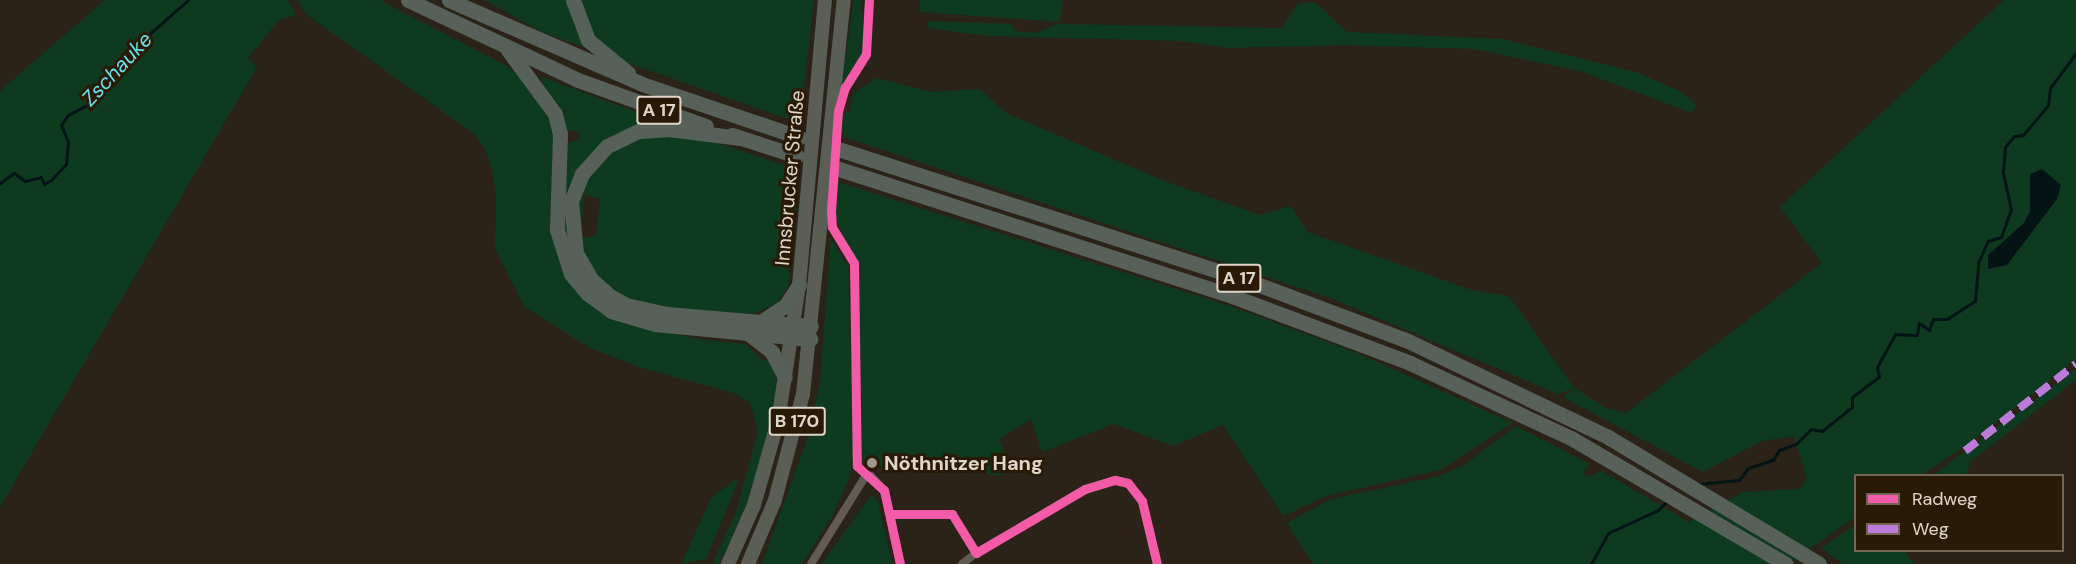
<!DOCTYPE html>
<meta charset="utf-8">
<style>
body{margin:0}
#map{position:relative;width:2076px;height:564px;overflow:hidden;background:#2b2218;font-family:"DM Sans",sans-serif}
div>[style]{position:absolute}
[style*='--x']{left:calc(var(--x)*1px);top:calc(var(--y)*1px);width:calc(var(--w)*1px);rotate:calc(var(--a)*1deg)}
.green>*{inset:0;background:#0e3b1f}
.water>*{inset:0;background:#041415}
.stream>*{height:3px;margin:-1.5px;padding:0 1.5px;transform-origin:1.5px;border-radius:1.5px;background:#041415}
.minor>*{height:8px;margin:-4px;padding:0 4px;transform-origin:4px;border-radius:4px;background:#625b53}
.primary>*{height:14px;margin:-7px;padding:0 7px;transform-origin:7px;border-radius:7px;background:#5a5e55}
.motorway>*{height:15px;margin:-7.5px;padding:0 7.5px;transform-origin:7.5px;border-radius:7.5px;background:#576059}
.quiet>*{height:8px;margin-top:-4px;transform-origin:0;background:repeating-linear-gradient(90deg,#bd7bd9 0 15px,transparent 0 23px)}
.cycleway>*{height:9px;margin:-4.5px;padding:0 4.5px;transform-origin:4.5px;border-radius:4.5px;background:#f35aa7}
.dots>*{width:16px;height:16px;translate:-50% -50%;box-sizing:border-box;border:3px solid #291a06;border-radius:50%}
span{translate:-50% -50%;white-space:nowrap;text-align:center;line-height:1.15;-webkit-text-stroke:6px #291a06;paint-order:stroke}
.shield-label span{padding:2px 4px;background:#291a06;border:2px solid;border-radius:4px;-webkit-text-stroke-width:0}
.shield-label{font-size:18px;color:#e0d6ca;font-weight:700}
.street-label{font-size:20px;color:#e0d6ca}
.poi-label{font-size:20px;color:#e0d6ca;font-weight:700}
.left{translate:0 -50%;text-align:left}
.water-label{font-size:21px;color:#66e0ea;font-style:italic}
.legend{position:absolute;left:1854px;top:474px;width:210px;height:78px;box-sizing:border-box;background:#291a06;border:2px solid #726554;margin:0;padding:8px 10px;list-style:none;font-size:18px;color:#e0d6ca}
.legend li{display:flex;align-items:center;gap:12px;height:30px}
.legend b{width:30px;border:2px solid #726554}
</style>
<div id="map">
<div class="green">
<div style="clip-path:polygon(105px 0,288px 0,296px 15px,279px 20px,248px 58px,257px 67px,0 507px,0 91px)"></div>
<div style="clip-path:polygon(296px 0,380px 0,507px 66px,522px 78px,549px 117px,553px 133px,550px 222px,608px 316px,696px 339px,745px 344px,763px 361px,769px 360px,779px 387px,775px 410px,750px 500px,719px 564px,712px 564px,736px 512px,758px 431px,750px 403px,734px 393px,639px 367px,590px 348px,524px 306px,495px 249px,496px 193px,489px 158px,477px 136px,306px 14px)"></div>
<div style="clip-path:polygon(485px 0,567px 0,577px 33px,589px 49px,542px 32px)"></div>
<div style="clip-path:polygon(579px 0,814px 0,800px 123px,622px 61px,595px 38px)"></div>
<div style="clip-path:polygon(854px 0,861px 0,861px 13px,868px 16px,869px 42px,845px 87px,842px 83px)"></div>
<div style="clip-path:polygon(920px 0,1063px 0,1060px 22px,920px 12px)"></div>
<div style="clip-path:polygon(evenodd,2004px 0,2076px 0,2076px 359px,1969px 444px,1920px 475px,1856px 476px,1855px 517px,1788px 564px,1313px 564px,1287px 523px,1331px 499px,1440px 476px,1464px 465px,1516px 426px,1590px 464px,1583px 473px,1588px 477px,1602px 471px,1689px 522px,1743px 492px,1799px 489px,1807px 479px,1794px 436px,1762px 441px,1703px 472px,1563px 397px,1574px 388px,1558px 394px,1333px 299px,844px 137px,840px 124px,841px 112px,849px 112px,854px 92px,877px 78px,931px 92px,980px 89px,1006px 113px,1164px 181px,1260px 215px,1291px 206px,1307px 232px,1472px 290px,1509px 296px,1574px 388px,1606px 408px,1626px 413px,1822px 263px,1780px 207px,2004px 0,2030px 174px,2057px 199px,1988px 255px,2023px 224px,2030px 212px,2030px 174px)"></div>
<div style="clip-path:polygon(1315px 2px,1347px 32px,1502px 39px,1636px 72px,1680px 91px,1697px 105px,1692px 113px,1580px 71px,1474px 49px,1345px 45px,1228px 48px,1181px 41px,987px 36px,927px 28px,929px 21px,1011px 24px,1015px 31px,1035px 33px,1059px 24px,1282px 28px,1298px 4px)"></div>
<div style="clip-path:polygon(539px 76px,664px 122px,578px 172px,572px 254px,639px 315px,571px 258px,563px 225px,567px 144px,580px 138px,580px 132px,566px 130px)"></div>
<div style="clip-path:polygon(evenodd,649px 134px,709px 140px,796px 169px,797px 208px,788px 287px,775px 305px,752px 314px,645px 306px,613px 293px,587px 267px,575px 234px,579px 191px,601px 156px,649px 134px,584px 194px,600px 199px,596px 236px,581px 238px,584px 194px)"></div>
<div style="clip-path:polygon(838px 182px,1230px 306px,1353px 351px,1513px 423px,1440px 470px,1327px 496px,1283px 516px,1223px 425px,1173px 446px,1114px 424px,1042px 452px,1031px 419px,999px 439px,1011px 471px,998px 476px,889px 455px,883px 458px,883px 467px,859px 463px,856px 268px,832px 210px)"></div>
<div style="clip-path:polygon(831px 239px,848px 267px,854px 451px,850px 476px,833px 515px,802px 564px,762px 564px,809px 434px,820px 380px)"></div>
<div style="clip-path:polygon(2076px 369px,2076px 380px,1971px 461px,1966px 475px,1933px 475px)"></div>
<div style="clip-path:polygon(735px 480px,738px 482px,706px 559px,681px 564px,712px 497px)"></div>
<div style="clip-path:polygon(871px 495px,878px 501px,892px 564px,822px 564px)"></div>
<div style="clip-path:polygon(1855px 525px,1856px 550px,1905px 551px,1914px 564px,1843px 564px,1821px 548px)"></div>
</div>
<div class="water">
<div style="clip-path:polygon(2042px 169px,2061px 185px,2057px 199px,2007px 265px,1988px 269px,1988px 255px,2023px 224px,2030px 212px,2030px 174px)"></div>
</div>
<div class="stream">
<div style="--x:0;--y:183;--w:17;--a:-36"></div>
<div style="--x:14;--y:173;--w:14;--a:36"></div>
<div style="--x:25;--y:181;--w:16;--a:-14"></div>
<div style="--x:41;--y:177;--w:8;--a:67"></div>
<div style="--x:44;--y:184;--w:8;--a:-30"></div>
<div style="--x:51;--y:180;--w:22;--a:-47"></div>
<div style="--x:66;--y:164;--w:22;--a:-85"></div>
<div style="--x:68;--y:142;--w:18;--a:-112"></div>
<div style="--x:61;--y:125;--w:12;--a:-55"></div>
<div style="--x:68;--y:115;--w:24;--a:-28"></div>
<div style="--x:89;--y:104;--w:67;--a:-52.3"></div>
<div style="--x:130;--y:51;--w:77;--a:-41.3"></div>
<div style="--x:1697;--y:484;--w:42;--a:-5.4"></div>
<div style="--x:1739;--y:480;--w:15;--a:-53"></div>
<div style="--x:1748;--y:468;--w:26;--a:-18"></div>
<div style="--x:1773;--y:460;--w:12;--a:-59"></div>
<div style="--x:1779;--y:450;--w:18;--a:-19"></div>
<div style="--x:1796;--y:444;--w:21;--a:-45"></div>
<div style="--x:1811;--y:429;--w:11;--a:10"></div>
<div style="--x:1822;--y:431;--w:38;--a:-39"></div>
<div style="--x:1852;--y:407;--w:10;--a:-90"></div>
<div style="--x:1852;--y:397;--w:34;--a:-37"></div>
<div style="--x:1879;--y:377;--w:10;--a:-101"></div>
<div style="--x:1877;--y:367;--w:38;--a:-61"></div>
<div style="--x:1895;--y:334;--w:22;--a:3"></div>
<div style="--x:1917;--y:335;--w:12;--a:-81"></div>
<div style="--x:1919;--y:323;--w:12;--a:35"></div>
<div style="--x:1929;--y:330;--w:12;--a:-70"></div>
<div style="--x:1933;--y:319;--w:14;--a:0"></div>
<div style="--x:1947;--y:319;--w:33;--a:-33"></div>
<div style="--x:1975;--y:301;--w:38;--a:-85"></div>
<div style="--x:1978;--y:263;--w:24;--a:-66"></div>
<div style="--x:1988;--y:241;--w:14;--a:-17"></div>
<div style="--x:2001;--y:237;--w:29;--a:-70"></div>
<div style="--x:2011;--y:210;--w:40;--a:-102"></div>
<div style="--x:2003;--y:171;--w:24;--a:-85"></div>
<div style="--x:2005;--y:147;--w:14;--a:-51"></div>
<div style="--x:2014;--y:136;--w:9;--a:-6"></div>
<div style="--x:2023;--y:135;--w:39;--a:-50"></div>
<div style="--x:2048;--y:105;--w:17;--a:-83"></div>
<div style="--x:2050;--y:88;--w:44;--a:-53.4"></div>
<div style="--x:1591;--y:564;--w:35;--a:-61"></div>
<div style="--x:1608;--y:533;--w:55;--a:-24.7"></div>
<div style="--x:1658;--y:510;--w:14;--a:-45"></div>
</div>
<div class="minor">
<div style="--x:868;--y:16;--w:16;--a:-86"></div>
<div style="--x:892;--y:514;--w:60;--a:0"></div>
<div style="--x:952;--y:514;--w:46;--a:58.4"></div>
<div style="--x:976;--y:553;--w:126;--a:-30.4"></div>
<div style="--x:1085;--y:489;--w:31;--a:-17"></div>
<div style="--x:1115;--y:480;--w:13;--a:13"></div>
<div style="--x:1128;--y:483;--w:23;--a:52"></div>
<div style="--x:1142;--y:501;--w:65;--a:76.6"></div>
<div style="--x:811;--y:564;--w:102;--a:-58.2"></div>
<div style="--x:865;--y:477;--w:6;--a:-9"></div>
<div style="--x:871;--y:476;--w:19;--a:47"></div>
<div style="--x:884;--y:490;--w:76;--a:77.8"></div>
<div style="--x:962;--y:564;--w:18;--a:-38"></div>
</div>
<div class="primary">
<div style="--x:728;--y:564;--w:64;--a:-66.2"></div>
<div style="--x:754;--y:505;--w:87;--a:-74.1"></div>
<div style="--x:778;--y:421;--w:138;--a:-81.2"></div>
<div style="--x:799;--y:285;--w:286;--a:-84.8"></div>
<div style="--x:748;--y:564;--w:69;--a:-67.1"></div>
<div style="--x:775;--y:500;--w:110;--a:-75.2"></div>
<div style="--x:803;--y:394;--w:396;--a:-84.1"></div>
</div>
<div class="motorway">
<div style="--x:408;--y:0;--w:188;--a:25.2"></div>
<div style="--x:578;--y:80;--w:136;--a:19.8"></div>
<div style="--x:449;--y:0;--w:210;--a:23.5"></div>
<div style="--x:642;--y:84;--w:166;--a:18.7"></div>
<div style="--x:573;--y:0;--w:43;--a:69.4"></div>
<div style="--x:588;--y:40;--w:52;--a:39.5"></div>
<div style="--x:508;--y:50;--w:79;--a:53.7"></div>
<div style="--x:555;--y:114;--w:21;--a:76"></div>
<div style="--x:560;--y:134;--w:96;--a:91.8"></div>
<div style="--x:557;--y:230;--w:46;--a:72.3"></div>
<div style="--x:571;--y:274;--w:26;--a:50"></div>
<div style="--x:588;--y:294;--w:29;--a:36"></div>
<div style="--x:611;--y:311;--w:46;--a:16.5"></div>
<div style="--x:655;--y:324;--w:156;--a:5.5"></div>
<div style="--x:732;--y:135;--w:68;--a:17.9"></div>
<div style="--x:740;--y:138;--w:72;--a:-172.8"></div>
<div style="--x:669;--y:129;--w:31;--a:176"></div>
<div style="--x:638;--y:131;--w:34;--a:154"></div>
<div style="--x:607;--y:146;--w:38;--a:132"></div>
<div style="--x:582;--y:174;--w:29;--a:112"></div>
<div style="--x:571;--y:201;--w:52;--a:84.5"></div>
<div style="--x:576;--y:253;--w:30;--a:60"></div>
<div style="--x:591;--y:279;--w:25;--a:42"></div>
<div style="--x:610;--y:296;--w:18;--a:29"></div>
<div style="--x:626;--y:305;--w:42;--a:12.4"></div>
<div style="--x:667;--y:314;--w:94;--a:4.9"></div>
<div style="--x:761;--y:322;--w:30;--a:-34"></div>
<div style="--x:786;--y:305;--w:24;--a:-57"></div>
<div style="--x:838;--y:149;--w:429;--a:17.8"></div>
<div style="--x:1246;--y:280;--w:173;--a:20.6"></div>
<div style="--x:1408;--y:341;--w:222;--a:25.6"></div>
<div style="--x:1608;--y:437;--w:246;--a:31"></div>
<div style="--x:836;--y:168;--w:416;--a:17.9"></div>
<div style="--x:1232;--y:296;--w:190;--a:20.6"></div>
<div style="--x:1410;--y:363;--w:178;--a:25"></div>
<div style="--x:1571;--y:438;--w:249;--a:30.4"></div>
<div style="--x:761;--y:322;--w:50;--a:4.6"></div>
<div style="--x:749;--y:334;--w:29;--a:38"></div>
<div style="--x:772;--y:352;--w:28;--a:63"></div>
</div>
<div class="quiet">
<div style="--x:1965;--y:451;--w:141;--a:-38.1"></div>
</div>
<div class="cycleway">
<div style="--x:869;--y:0;--w:54;--a:93.2"></div>
<div style="--x:866;--y:54;--w:39;--a:122"></div>
<div style="--x:845;--y:87;--w:25;--a:106"></div>
<div style="--x:838;--y:111;--w:99;--a:94"></div>
<div style="--x:831;--y:210;--w:17;--a:87"></div>
<div style="--x:832;--y:227;--w:42;--a:58.6"></div>
<div style="--x:854;--y:263;--w:203;--a:89.2"></div>
<div style="--x:857;--y:466;--w:36;--a:42"></div>
<div style="--x:884;--y:490;--w:76;--a:77.8"></div>
<div style="--x:892;--y:514;--w:60;--a:0"></div>
<div style="--x:952;--y:514;--w:46;--a:58.4"></div>
<div style="--x:976;--y:553;--w:126;--a:-30.4"></div>
<div style="--x:1085;--y:489;--w:31;--a:-17"></div>
<div style="--x:1115;--y:480;--w:13;--a:13"></div>
<div style="--x:1128;--y:483;--w:23;--a:52"></div>
<div style="--x:1142;--y:501;--w:65;--a:76.6"></div>
</div>
<div class="dots">
<div style="left:872px;top:463px;background:#a1978c"></div>
</div>
<div class="shield-label">
<span style="left:659px;top:110px">A 17</span>
<span style="left:1239px;top:278px">A 17</span>
<span style="left:797px;top:421px">B 170</span>
</div>
<div class="street-label">
<span style="left:790px;top:178px;rotate:-85deg">Innsbrucker Straße</span>
</div>
<div class="poi-label">
<span class="left" style="left:884px;top:463px">Nöthnitzer Hang</span>
</div>
<div class="water-label">
<span style="left:117px;top:69px;rotate:-47deg">Zschauke</span>
</div>
<ul class="legend">
<li><b style="height:8px;background:#f35aa7"></b>Radweg</li>
<li><b style="height:8px;background:#bd7bd9"></b>Weg</li>
</ul>
</div>
